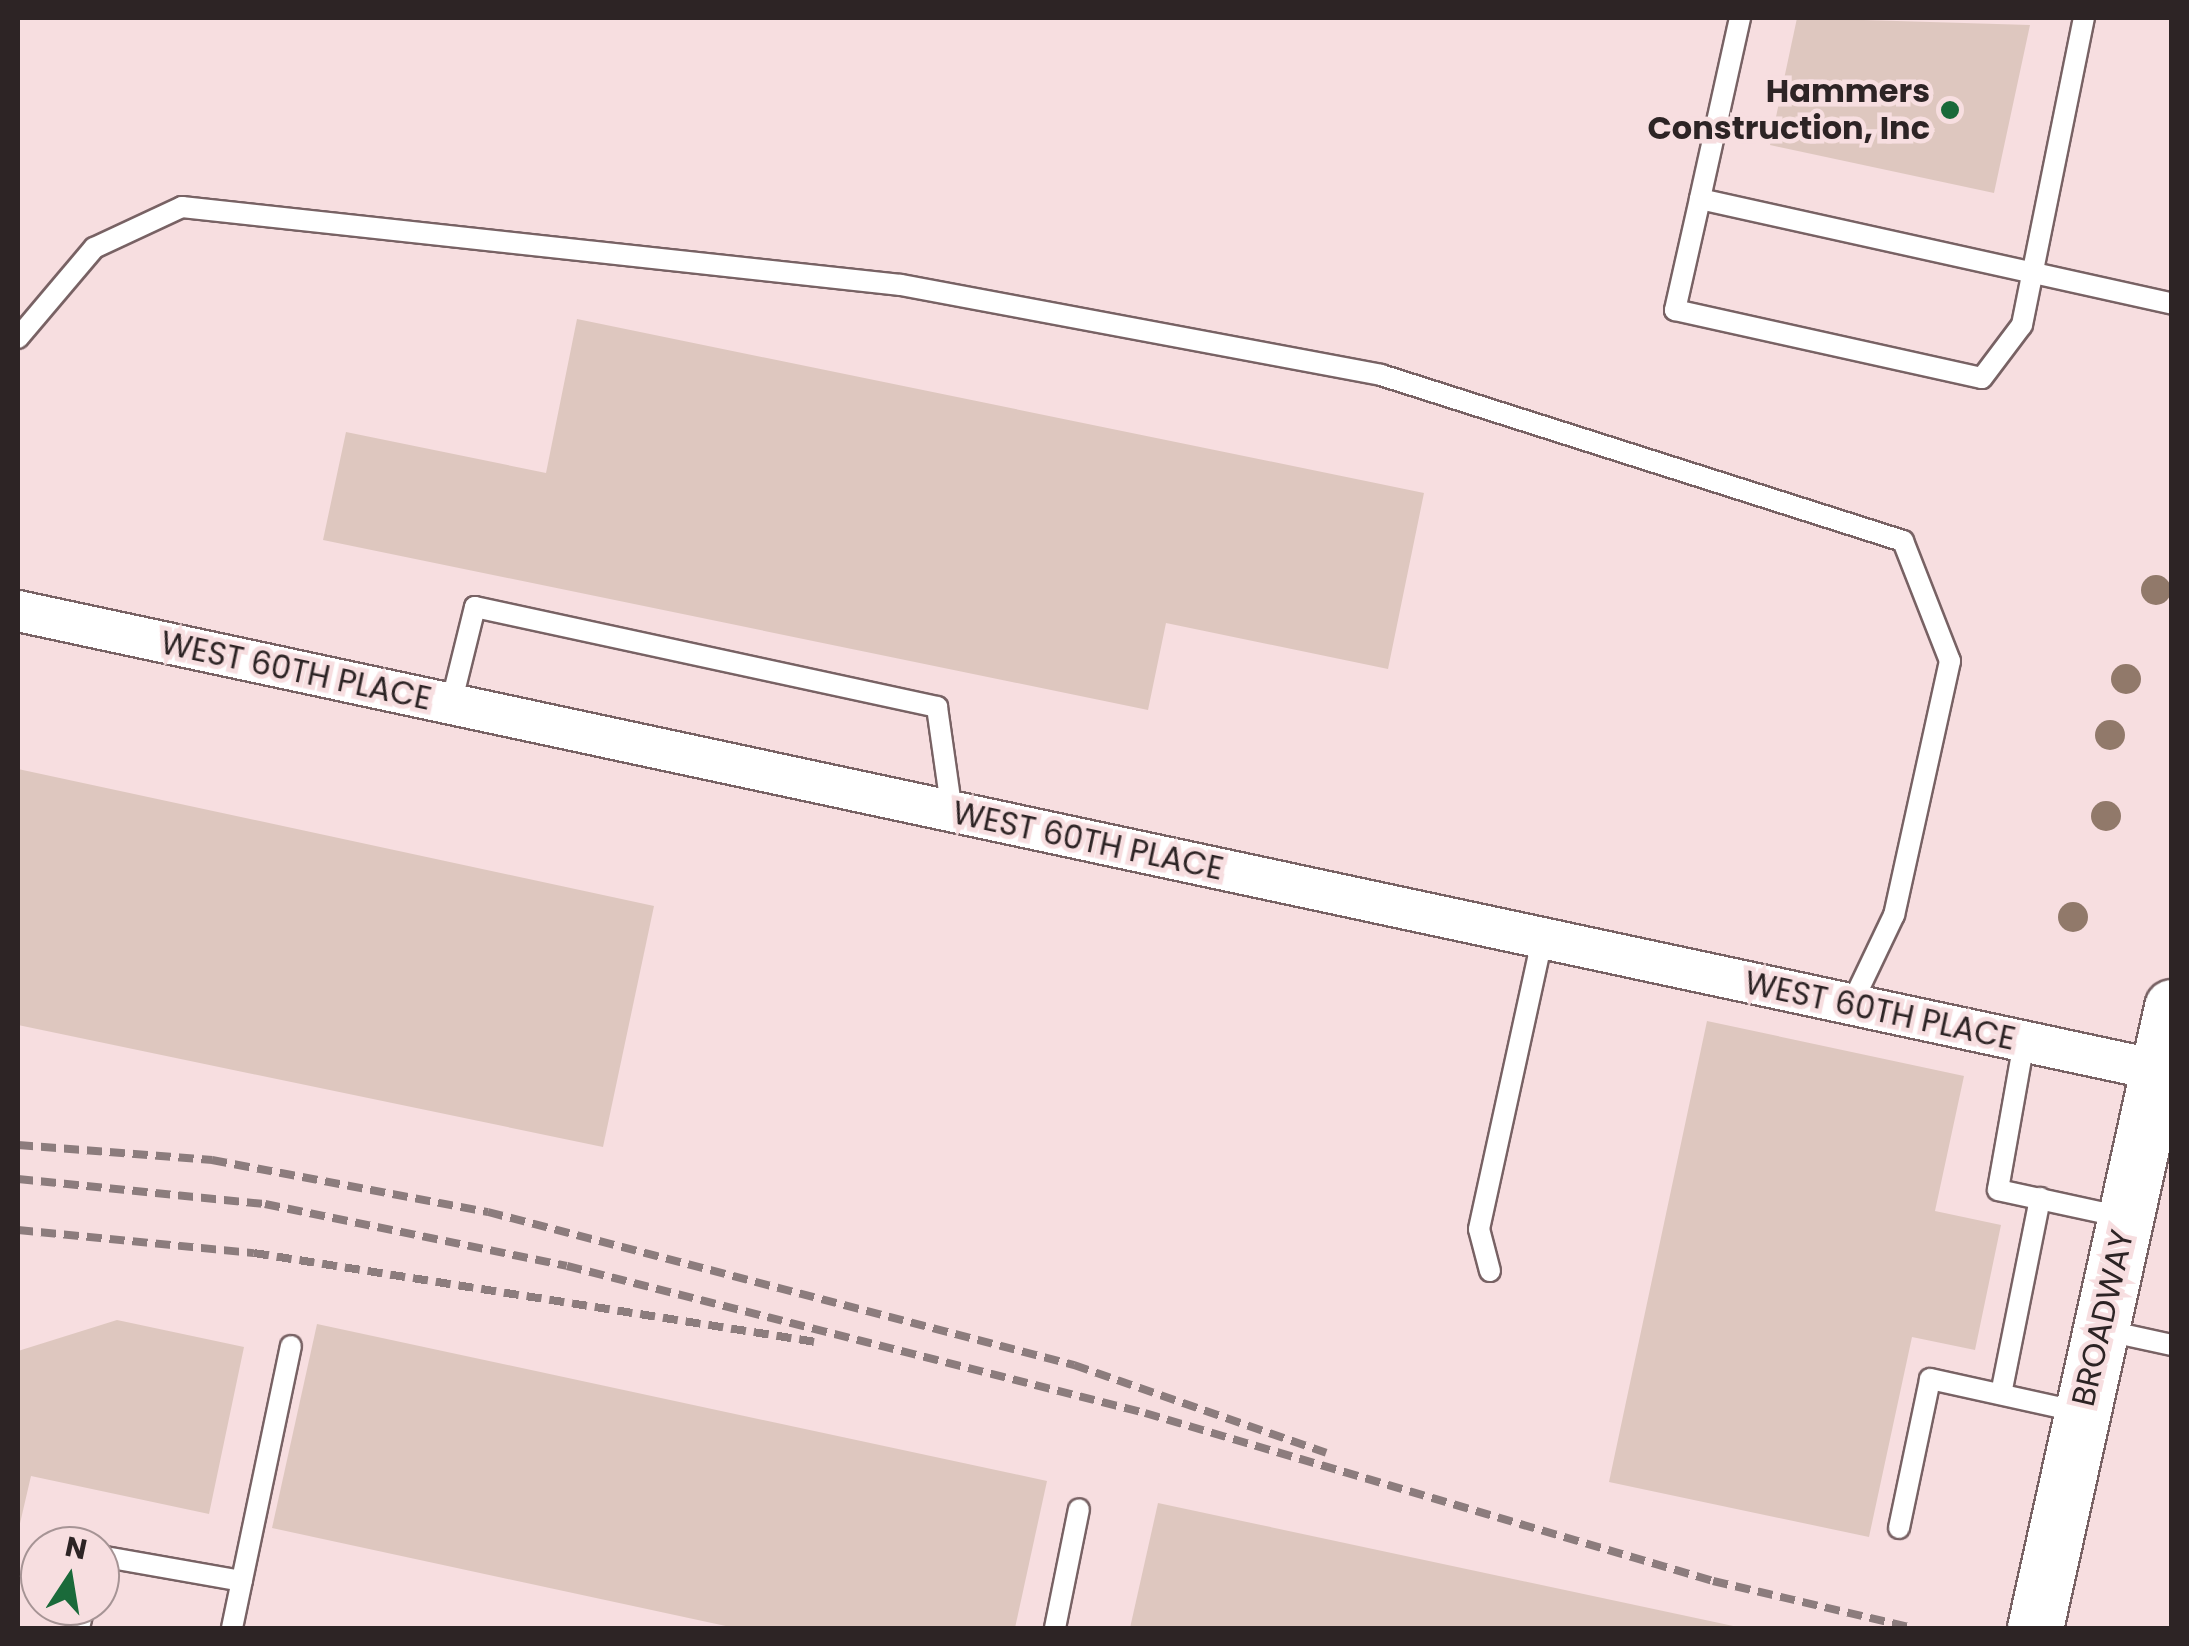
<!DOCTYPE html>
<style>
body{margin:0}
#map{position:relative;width:2189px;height:1646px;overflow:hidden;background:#f7dee0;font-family:Poppins,sans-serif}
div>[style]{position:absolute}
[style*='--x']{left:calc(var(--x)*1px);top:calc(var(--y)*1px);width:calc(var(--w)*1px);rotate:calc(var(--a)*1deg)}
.building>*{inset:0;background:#dec7bf}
.roads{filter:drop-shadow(2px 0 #786264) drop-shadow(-2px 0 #786264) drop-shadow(0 2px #786264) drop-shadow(0 -2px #786264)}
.lane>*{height:20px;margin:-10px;padding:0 10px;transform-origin:10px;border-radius:10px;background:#fff}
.street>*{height:40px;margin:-20px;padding:0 20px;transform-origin:20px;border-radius:20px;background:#fff}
.secondary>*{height:55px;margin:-27.5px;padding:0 27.5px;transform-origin:27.5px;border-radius:27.5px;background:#fff}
.rail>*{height:8px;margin-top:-4px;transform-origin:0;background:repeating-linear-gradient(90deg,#8c7c7d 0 15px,transparent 0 23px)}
.trees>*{width:30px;height:30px;margin:-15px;border-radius:50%;background:#91796a}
.dots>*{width:28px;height:28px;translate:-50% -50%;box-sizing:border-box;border:5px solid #f7dee0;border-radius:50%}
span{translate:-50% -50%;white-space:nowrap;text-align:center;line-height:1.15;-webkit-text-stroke:9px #f7dee0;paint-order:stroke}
.poi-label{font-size:32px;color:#2d2425;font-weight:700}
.right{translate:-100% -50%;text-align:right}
.street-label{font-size:32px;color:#2d2425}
.frame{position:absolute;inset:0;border:20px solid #2d2425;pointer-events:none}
.north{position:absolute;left:20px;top:1526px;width:100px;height:100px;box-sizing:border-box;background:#f7dee0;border:2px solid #a69495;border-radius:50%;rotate:12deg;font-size:28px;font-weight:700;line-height:40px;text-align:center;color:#2d2425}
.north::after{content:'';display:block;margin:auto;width:35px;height:45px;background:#1a6a3a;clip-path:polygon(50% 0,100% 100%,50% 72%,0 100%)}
</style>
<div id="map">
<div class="building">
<div style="clip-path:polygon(1797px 18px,2030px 25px,1994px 193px,1770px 145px)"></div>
<div style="clip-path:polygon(577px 319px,1424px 493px,1388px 669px,1166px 623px,1148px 710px,323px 540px,346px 432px,546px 473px)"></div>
<div style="clip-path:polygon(18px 769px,654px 906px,603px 1147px,18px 1025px)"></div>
<div style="clip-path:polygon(1707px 1021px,1964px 1076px,1935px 1211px,2001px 1225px,1975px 1350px,1912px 1337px,1869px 1537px,1609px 1482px)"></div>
<div style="clip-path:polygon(117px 1320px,244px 1347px,209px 1514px,31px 1476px,18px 1532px,18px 1351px)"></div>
<div style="clip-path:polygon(317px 1324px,1047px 1481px,1015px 1628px,735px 1628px,272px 1528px)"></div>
<div style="clip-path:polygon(1158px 1503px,1738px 1627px,1738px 1628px,1130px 1628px)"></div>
</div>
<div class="roads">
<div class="lane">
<div style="--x:1740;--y:18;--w:185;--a:102.5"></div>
<div style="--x:1700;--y:199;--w:484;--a:12.5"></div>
<div style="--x:1700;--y:199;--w:114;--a:102.7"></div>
<div style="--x:1675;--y:310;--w:314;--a:12.5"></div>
<div style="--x:1982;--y:378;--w:66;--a:-53"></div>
<div style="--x:2022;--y:325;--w:313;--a:-78.6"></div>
<div style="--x:18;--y:338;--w:118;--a:-49.8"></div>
<div style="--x:94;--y:248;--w:97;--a:-25"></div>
<div style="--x:182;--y:207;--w:723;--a:6.19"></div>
<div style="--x:901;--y:285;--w:488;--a:10.6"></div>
<div style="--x:1381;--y:375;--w:548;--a:17.64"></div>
<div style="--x:1903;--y:541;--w:129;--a:68.6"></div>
<div style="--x:1950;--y:661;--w:260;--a:102.4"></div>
<div style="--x:1894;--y:915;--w:100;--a:115.5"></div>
<div style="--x:451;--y:704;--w:100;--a:-76.1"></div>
<div style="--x:475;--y:607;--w:473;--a:12.2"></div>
<div style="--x:937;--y:707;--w:106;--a:81.9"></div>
<div style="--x:2024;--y:1042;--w:150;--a:100"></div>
<div style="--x:1998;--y:1190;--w:128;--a:12.2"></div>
<div style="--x:1490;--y:1271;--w:43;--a:-104.7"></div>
<div style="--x:1479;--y:1229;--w:297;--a:-77.7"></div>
<div style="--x:2103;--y:1330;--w:71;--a:12.3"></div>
<div style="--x:2001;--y:1394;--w:200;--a:-78.7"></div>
<div style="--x:1899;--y:1528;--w:152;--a:-78.2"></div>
<div style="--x:1930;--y:1379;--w:154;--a:12.4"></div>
<div style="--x:100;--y:1556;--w:144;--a:10"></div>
<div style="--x:79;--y:1628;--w:23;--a:-77"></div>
<div style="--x:232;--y:1628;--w:288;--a:-78.2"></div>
<div style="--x:1055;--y:1628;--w:121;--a:-78.6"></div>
</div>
<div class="street">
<div style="--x:18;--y:611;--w:2189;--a:12.11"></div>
</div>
<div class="secondary">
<div style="--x:2035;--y:1628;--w:636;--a:-77.56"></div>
</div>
</div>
<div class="rail">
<div style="--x:18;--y:1145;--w:195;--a:4.4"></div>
<div style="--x:212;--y:1160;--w:281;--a:10.7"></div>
<div style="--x:488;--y:1212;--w:606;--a:14.63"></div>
<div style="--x:1074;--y:1365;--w:267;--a:19.2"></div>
<div style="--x:18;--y:1179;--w:248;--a:5.8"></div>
<div style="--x:265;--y:1204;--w:308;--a:11.6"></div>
<div style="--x:567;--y:1266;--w:596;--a:14.27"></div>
<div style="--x:1145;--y:1413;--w:592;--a:16.48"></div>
<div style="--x:1713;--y:1581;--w:205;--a:13.2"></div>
<div style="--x:18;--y:1230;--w:237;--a:5.6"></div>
<div style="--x:254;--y:1253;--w:569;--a:9"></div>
</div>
<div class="trees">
<div style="left:2156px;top:590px"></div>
<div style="left:2126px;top:679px"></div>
<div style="left:2110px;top:735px"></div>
<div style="left:2106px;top:816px"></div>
<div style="left:2073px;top:917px"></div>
</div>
<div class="dots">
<div style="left:1950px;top:110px;background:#1a6a3a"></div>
</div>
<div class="poi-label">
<span class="right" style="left:1930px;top:110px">Hammers<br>Construction, Inc</span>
</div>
<div class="street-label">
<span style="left:296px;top:671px;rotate:12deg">WEST 60TH PLACE</span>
<span style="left:1088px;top:841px;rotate:12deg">WEST 60TH PLACE</span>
<span style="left:1880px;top:1011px;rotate:12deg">WEST 60TH PLACE</span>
<span style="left:2103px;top:1318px;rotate:-77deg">BROADWAY</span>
</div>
<div class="frame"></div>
<div class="north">N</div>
</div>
